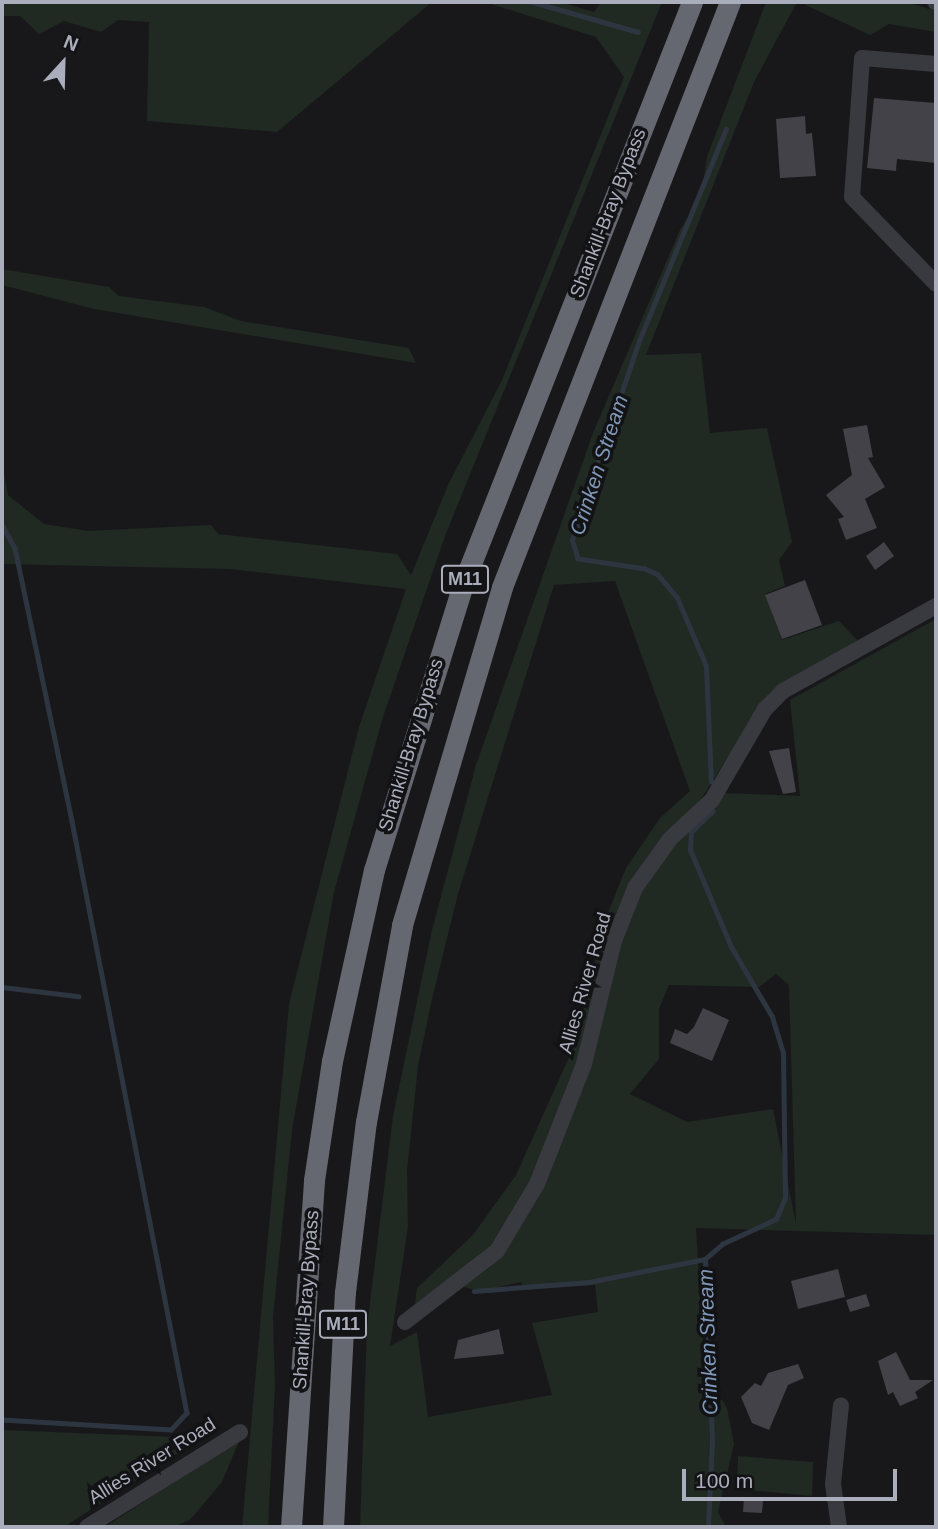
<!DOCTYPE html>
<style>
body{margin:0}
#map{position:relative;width:938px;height:1529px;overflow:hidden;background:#18181b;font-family:Arial,sans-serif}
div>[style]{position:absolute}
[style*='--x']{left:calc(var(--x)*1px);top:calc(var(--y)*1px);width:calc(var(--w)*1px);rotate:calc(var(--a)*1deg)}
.green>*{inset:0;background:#202922}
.stream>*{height:4.5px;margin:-2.25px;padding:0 2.25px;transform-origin:2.25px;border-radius:2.25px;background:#2d3640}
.building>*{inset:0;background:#424248}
.minor>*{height:16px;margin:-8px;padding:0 8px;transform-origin:8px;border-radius:8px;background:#393940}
.highway>*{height:21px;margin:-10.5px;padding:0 10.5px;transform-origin:10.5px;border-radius:10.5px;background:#656771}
span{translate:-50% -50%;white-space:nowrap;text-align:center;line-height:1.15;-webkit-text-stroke:7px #131316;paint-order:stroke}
.shield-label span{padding:2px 5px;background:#131316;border:2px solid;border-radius:5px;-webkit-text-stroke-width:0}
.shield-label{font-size:18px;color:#aaadbb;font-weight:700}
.street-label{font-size:19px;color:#aaadbb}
.water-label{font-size:21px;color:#7f98b8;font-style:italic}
.frame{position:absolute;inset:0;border:4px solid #aaadbb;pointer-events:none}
.north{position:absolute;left:28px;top:28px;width:70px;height:70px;-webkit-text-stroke:5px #131316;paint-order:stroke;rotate:22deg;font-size:19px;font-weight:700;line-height:28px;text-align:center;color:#aaadbb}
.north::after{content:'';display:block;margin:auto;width:24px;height:32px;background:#aaadbb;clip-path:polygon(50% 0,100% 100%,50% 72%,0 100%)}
.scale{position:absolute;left:682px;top:1469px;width:215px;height:32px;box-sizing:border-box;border:4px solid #aaadbb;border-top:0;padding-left:9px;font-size:21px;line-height:24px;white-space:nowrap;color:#aaadbb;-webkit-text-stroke:5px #131316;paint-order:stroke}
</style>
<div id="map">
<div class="green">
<div style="clip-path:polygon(2px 2px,432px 2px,277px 132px,147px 121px,149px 22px,118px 20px,101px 32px,64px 21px,39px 34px,20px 16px,2px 16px)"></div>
<div style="clip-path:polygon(485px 2px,560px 2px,594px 12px,601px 2px,662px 2px,445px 536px,383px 717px,334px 892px,292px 1130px,273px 1317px,275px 1386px,268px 1527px,242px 1527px,289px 1004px,359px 727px,406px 589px,230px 569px,2px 564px,2px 463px,8px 495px,44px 524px,88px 531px,211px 525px,218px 534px,397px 554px,411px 575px,449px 483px,502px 380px,624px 77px,596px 37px)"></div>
<div style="clip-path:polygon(evenodd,766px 2px,797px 2px,754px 82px,646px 355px,701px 353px,710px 433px,767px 428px,792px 542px,779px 560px,785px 586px,765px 594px,782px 640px,839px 621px,860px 643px,770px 692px,701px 799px,704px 812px,723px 793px,800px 796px,790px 700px,936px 619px,936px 1235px,696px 1228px,706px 1398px,722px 1400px,727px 1408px,734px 1444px,718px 1512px,726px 1527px,360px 1527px,367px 1327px,393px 1116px,432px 930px,476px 765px,593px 433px,680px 230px,701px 196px,707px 157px,766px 2px,615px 581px,690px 791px,660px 818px,626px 868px,605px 920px,575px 1044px,516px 1175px,473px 1235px,417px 1288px,415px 1303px,422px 1307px,452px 1284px,480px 1291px,521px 1282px,524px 1290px,595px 1285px,598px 1312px,532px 1323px,552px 1395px,428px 1417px,417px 1332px,390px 1346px,408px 1227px,407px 1171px,418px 1066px,432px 999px,458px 894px,554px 585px,615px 581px,766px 2px,776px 974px,789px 985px,796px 1224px,773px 1109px,687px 1122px,630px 1094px,659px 1059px,659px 1009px,669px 985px,759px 987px,776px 974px)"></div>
<div style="clip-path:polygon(799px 2px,906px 2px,936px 11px,936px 32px,889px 24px,870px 35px)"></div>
<div style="clip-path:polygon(2px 269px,109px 287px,119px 296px,204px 307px,241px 321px,409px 348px,416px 363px,94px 309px,2px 285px)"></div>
<div style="clip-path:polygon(2px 1430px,201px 1438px,64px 1527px,2px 1527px)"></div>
<div style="clip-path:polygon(240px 1439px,222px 1482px,190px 1520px,173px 1527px,105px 1527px)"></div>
<div style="clip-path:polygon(738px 1456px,813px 1462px,812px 1496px,737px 1489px)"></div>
</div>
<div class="stream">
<div style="--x:533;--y:2;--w:109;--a:15.9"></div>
<div style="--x:2;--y:524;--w:27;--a:62"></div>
<div style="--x:15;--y:548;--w:279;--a:78.2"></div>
<div style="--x:72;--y:821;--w:603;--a:79.01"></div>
<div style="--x:187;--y:1413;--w:23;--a:133"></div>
<div style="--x:171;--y:1430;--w:169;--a:-176.6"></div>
<div style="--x:711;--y:782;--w:116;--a:-92.5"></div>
<div style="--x:706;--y:666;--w:74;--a:-113.1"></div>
<div style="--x:677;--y:598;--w:30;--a:-130"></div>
<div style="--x:658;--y:575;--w:14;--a:-155"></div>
<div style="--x:645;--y:569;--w:68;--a:-171.5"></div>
<div style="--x:578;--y:559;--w:20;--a:-108"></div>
<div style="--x:572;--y:540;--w:210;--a:-71.4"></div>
<div style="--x:639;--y:341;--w:229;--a:-67.7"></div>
<div style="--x:2;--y:987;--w:77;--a:6.8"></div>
<div style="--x:474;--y:1291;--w:115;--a:-4.5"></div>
<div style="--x:589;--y:1282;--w:118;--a:-11.2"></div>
<div style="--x:708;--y:1527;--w:86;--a:-87.3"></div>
<div style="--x:712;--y:1441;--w:182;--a:-92.2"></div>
<div style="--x:705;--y:1259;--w:23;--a:-41"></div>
<div style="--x:722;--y:1244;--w:60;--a:-24.8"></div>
<div style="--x:776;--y:1219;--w:23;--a:-67"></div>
<div style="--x:785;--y:1198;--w:145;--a:-90.8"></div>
<div style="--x:783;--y:1053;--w:38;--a:-107"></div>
<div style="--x:772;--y:1017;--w:81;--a:-120.4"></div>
<div style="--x:731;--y:947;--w:105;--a:-112.9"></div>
<div style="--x:690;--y:850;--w:18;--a:-87"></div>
<div style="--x:691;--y:832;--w:30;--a:-44"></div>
</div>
<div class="building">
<div style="clip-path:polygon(874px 98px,936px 103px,936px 163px,897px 159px,896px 171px,867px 168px)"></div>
<div style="clip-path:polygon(805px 116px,806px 134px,812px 133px,816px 176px,780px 178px,776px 119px)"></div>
<div style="clip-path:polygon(867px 425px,873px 457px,868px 458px,885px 487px,865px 499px,877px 528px,846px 540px,838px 519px,844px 517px,826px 495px,852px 475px,843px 429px)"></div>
<div style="clip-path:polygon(884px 542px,894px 556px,875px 570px,866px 556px)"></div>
<div style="clip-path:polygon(805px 580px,822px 625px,782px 639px,765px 595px)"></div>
<div style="clip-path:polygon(789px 748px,796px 792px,783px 794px,769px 751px)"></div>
<div style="clip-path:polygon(703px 1008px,729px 1020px,712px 1061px,670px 1043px,675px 1029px,687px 1034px,694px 1027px)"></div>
<div style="clip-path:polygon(838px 1269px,845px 1297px,798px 1309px,791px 1281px)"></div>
<div style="clip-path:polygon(866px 1294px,870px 1306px,850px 1312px,846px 1300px)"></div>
<div style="clip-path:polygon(499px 1329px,504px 1354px,454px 1359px,458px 1340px)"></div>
<div style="clip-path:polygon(896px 1352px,910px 1380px,933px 1380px,915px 1392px,918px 1398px,900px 1406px,893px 1392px,888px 1395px,878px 1361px)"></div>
<div style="clip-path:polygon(798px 1364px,804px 1378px,788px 1385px,769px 1430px,752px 1423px,741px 1397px,755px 1383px,761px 1386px,768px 1373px)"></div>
<div style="clip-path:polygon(744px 1498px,763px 1500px,762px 1513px,743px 1512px)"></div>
</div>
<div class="minor">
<div style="--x:935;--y:2;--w:1;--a:0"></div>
<div style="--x:936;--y:64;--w:74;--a:-175.4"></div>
<div style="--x:862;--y:58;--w:139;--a:94.1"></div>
<div style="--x:852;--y:197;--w:121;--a:46"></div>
<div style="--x:405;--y:1322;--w:116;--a:-37.7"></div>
<div style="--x:497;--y:1251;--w:78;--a:-59.2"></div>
<div style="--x:537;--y:1184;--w:129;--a:-68.6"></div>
<div style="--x:584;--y:1064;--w:127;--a:-76.3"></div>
<div style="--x:614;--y:941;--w:57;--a:-68.4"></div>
<div style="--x:635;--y:888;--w:60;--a:-54.5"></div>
<div style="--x:670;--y:839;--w:57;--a:-42.9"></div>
<div style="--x:712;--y:800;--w:105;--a:-59.8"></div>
<div style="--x:765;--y:709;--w:25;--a:-45"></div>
<div style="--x:783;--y:691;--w:175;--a:-29.1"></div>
<div style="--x:87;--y:1527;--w:180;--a:-31.8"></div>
<div style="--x:839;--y:1527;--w:43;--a:-97.9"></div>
<div style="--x:833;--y:1484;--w:79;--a:-84.2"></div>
</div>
<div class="highway">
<div style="--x:291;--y:1527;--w:348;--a:-86.2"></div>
<div style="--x:314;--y:1180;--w:120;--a:-81.4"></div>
<div style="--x:332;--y:1061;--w:196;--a:-77.6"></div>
<div style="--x:374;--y:870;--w:300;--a:-72.7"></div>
<div style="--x:463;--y:584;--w:625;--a:-68.52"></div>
<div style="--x:333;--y:1527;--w:235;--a:-87.1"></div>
<div style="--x:345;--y:1292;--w:171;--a:-83"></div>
<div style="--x:366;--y:1122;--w:200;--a:-79.6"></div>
<div style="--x:402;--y:925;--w:352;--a:-73.5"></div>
<div style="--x:502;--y:587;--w:628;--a:-68.71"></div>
</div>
<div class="shield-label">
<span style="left:465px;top:579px">M11</span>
<span style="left:343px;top:1324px">M11</span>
</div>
<div class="street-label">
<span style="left:608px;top:213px;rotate:-69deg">Shankill-Bray Bypass</span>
<span style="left:411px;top:745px;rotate:-73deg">Shankill-Bray Bypass</span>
<span style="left:585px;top:983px;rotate:-74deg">Allies River Road</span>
<span style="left:306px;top:1300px;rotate:-86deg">Shankill-Bray Bypass</span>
<span style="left:152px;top:1461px;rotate:-32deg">Allies River Road</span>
</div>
<div class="water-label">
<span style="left:599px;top:465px;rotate:-72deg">Crinken Stream</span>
<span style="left:708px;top:1342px;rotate:-92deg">Crinken Stream</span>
</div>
<div class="frame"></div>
<div class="north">N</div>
<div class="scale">100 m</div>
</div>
